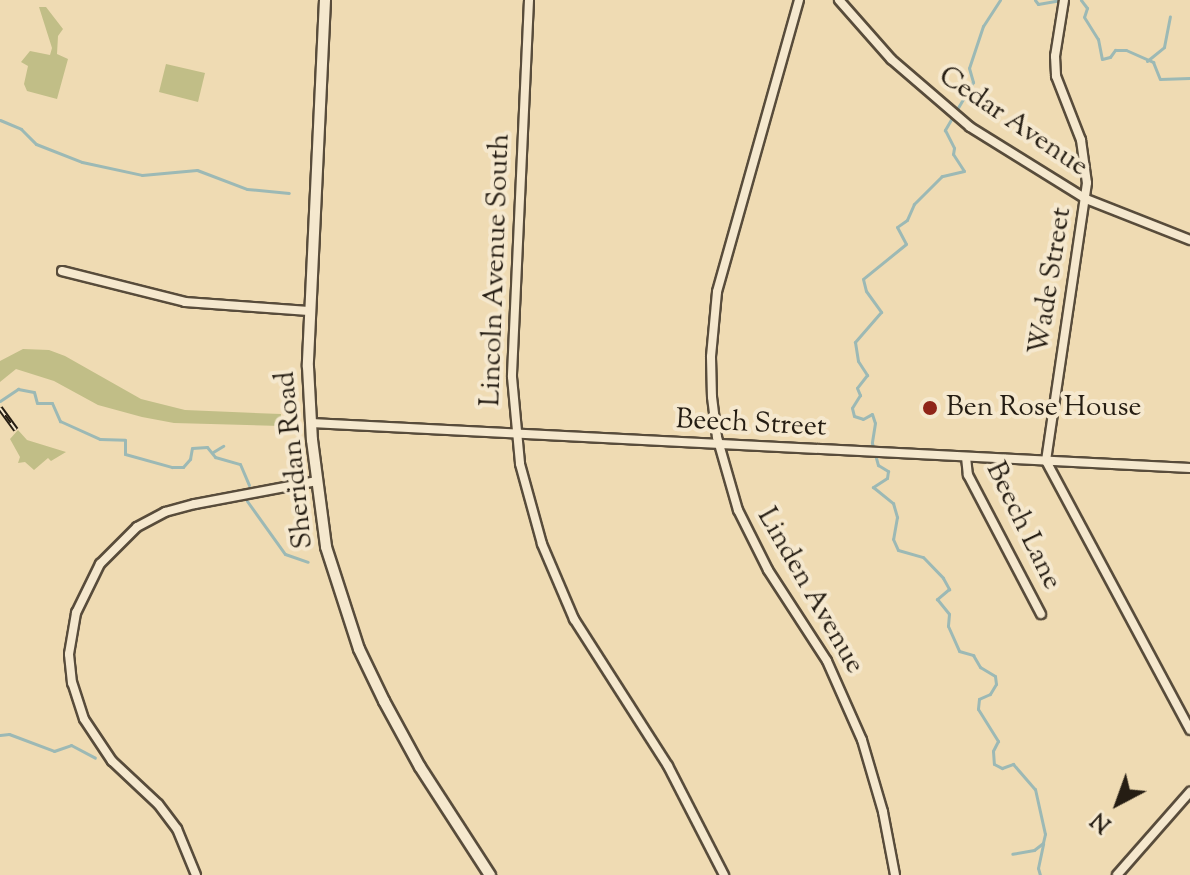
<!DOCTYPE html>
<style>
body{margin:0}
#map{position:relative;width:1190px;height:875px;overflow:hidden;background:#efdbb3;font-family:"Sorts Mill Goudy",serif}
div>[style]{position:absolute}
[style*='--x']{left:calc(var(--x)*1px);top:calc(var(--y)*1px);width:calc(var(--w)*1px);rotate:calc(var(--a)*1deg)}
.green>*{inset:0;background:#c1be87}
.stream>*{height:3px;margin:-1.5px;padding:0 1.5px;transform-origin:1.5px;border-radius:1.5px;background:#9cb9b5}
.roads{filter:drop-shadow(2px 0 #584c3b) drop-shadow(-2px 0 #584c3b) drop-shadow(0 2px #584c3b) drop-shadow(0 -2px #584c3b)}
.minor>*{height:8px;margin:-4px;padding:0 4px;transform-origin:4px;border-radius:4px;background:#f5e8ce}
.tertiary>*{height:10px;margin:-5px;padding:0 5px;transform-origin:5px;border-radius:5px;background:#f5e8ce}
.rail>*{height:6px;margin-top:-3px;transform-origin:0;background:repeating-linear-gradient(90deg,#f5e8ce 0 9px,#251d13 0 18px);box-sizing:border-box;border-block:2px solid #251d13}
.dots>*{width:22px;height:22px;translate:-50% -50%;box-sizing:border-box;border:4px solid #f5e8ce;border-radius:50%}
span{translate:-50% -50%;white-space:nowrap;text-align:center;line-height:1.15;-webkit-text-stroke:8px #f5e8ce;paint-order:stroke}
.street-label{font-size:28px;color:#251d13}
.poi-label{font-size:28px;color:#251d13}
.left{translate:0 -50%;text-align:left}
.north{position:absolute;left:1078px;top:763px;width:80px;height:80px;-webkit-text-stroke:6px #f5e8ce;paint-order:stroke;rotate:221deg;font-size:22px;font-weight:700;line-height:32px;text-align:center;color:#251d13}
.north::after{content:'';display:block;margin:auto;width:28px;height:36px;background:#251d13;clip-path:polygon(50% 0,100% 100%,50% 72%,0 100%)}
</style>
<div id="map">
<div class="green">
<div style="clip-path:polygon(39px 7px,46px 7px,63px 29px,58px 36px,57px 54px,68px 59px,57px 99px,27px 91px,24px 84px,28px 66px,21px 62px,30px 51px,50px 55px,52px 48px)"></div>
<div style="clip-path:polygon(166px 64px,205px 73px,198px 102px,159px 92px)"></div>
<div style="clip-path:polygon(23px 349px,49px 350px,65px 356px,141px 399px,185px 410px,281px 414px,281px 426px,174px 423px,142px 417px,98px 405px,54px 381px,16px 369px,0 382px,0 361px)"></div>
<div style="clip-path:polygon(18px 430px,27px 440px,66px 452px,51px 461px,48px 458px,34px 470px,25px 462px,18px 463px,20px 457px,10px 439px)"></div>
</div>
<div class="stream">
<div style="--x:1000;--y:0;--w:31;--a:123"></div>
<div style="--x:983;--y:26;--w:44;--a:108.4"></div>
<div style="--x:969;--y:68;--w:15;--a:74"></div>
<div style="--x:973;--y:82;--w:56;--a:120.3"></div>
<div style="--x:945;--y:130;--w:20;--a:63"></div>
<div style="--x:954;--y:148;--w:6;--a:99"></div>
<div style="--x:953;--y:154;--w:20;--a:57"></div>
<div style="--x:964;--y:171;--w:23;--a:167"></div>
<div style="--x:942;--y:176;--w:40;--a:135"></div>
<div style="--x:914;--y:204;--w:17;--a:114"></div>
<div style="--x:907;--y:220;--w:12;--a:145"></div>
<div style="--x:897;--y:227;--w:19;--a:62"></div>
<div style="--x:906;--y:244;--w:55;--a:140.9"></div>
<div style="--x:863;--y:279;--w:12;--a:76"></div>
<div style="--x:866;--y:291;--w:26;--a:54"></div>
<div style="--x:881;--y:312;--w:40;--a:131"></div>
<div style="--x:855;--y:342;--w:19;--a:81"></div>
<div style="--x:858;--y:361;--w:17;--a:57"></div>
<div style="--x:867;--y:375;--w:16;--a:128"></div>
<div style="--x:857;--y:388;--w:8;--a:67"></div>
<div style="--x:860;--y:395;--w:15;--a:122"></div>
<div style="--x:852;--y:408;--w:8;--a:76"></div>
<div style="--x:854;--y:416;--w:9;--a:18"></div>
<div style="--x:863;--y:419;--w:10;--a:-29"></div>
<div style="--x:872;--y:414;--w:9;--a:72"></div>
<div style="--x:875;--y:423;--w:20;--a:99"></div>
<div style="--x:872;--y:443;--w:23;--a:75"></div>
<div style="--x:878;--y:465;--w:12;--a:31"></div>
<div style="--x:888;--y:471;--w:7;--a:98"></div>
<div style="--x:887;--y:478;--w:17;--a:147"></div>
<div style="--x:873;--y:487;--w:26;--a:39"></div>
<div style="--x:893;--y:503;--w:15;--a:74"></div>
<div style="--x:897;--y:517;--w:22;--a:100"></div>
<div style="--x:893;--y:539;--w:12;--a:66"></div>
<div style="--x:898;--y:550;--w:26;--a:16"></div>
<div style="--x:923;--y:557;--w:29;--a:46"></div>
<div style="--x:943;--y:578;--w:13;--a:61"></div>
<div style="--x:949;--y:589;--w:16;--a:140"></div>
<div style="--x:937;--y:599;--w:19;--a:51"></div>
<div style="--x:949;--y:614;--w:12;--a:95"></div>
<div style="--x:948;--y:626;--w:27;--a:66"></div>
<div style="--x:959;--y:651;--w:15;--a:16"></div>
<div style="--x:973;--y:655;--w:14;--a:60"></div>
<div style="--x:980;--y:667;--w:17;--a:31"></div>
<div style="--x:995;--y:676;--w:8;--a:83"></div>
<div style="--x:996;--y:684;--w:12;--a:121"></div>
<div style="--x:990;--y:694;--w:12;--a:156"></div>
<div style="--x:979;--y:699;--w:10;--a:96"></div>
<div style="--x:978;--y:709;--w:38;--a:58"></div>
<div style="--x:998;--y:741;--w:11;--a:117"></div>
<div style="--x:993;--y:751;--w:13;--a:86"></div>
<div style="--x:994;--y:764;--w:9;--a:27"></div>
<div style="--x:1002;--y:768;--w:12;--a:-20"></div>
<div style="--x:1013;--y:764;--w:33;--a:49"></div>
<div style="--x:1035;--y:789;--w:46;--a:77.5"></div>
<div style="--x:1045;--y:834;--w:9;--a:103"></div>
<div style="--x:1043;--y:843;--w:11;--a:142"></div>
<div style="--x:1034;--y:850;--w:22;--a:170"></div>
<div style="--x:1035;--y:0;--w:5;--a:53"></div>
<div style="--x:1038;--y:4;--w:23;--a:-10"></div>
<div style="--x:1081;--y:0;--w:10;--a:53"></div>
<div style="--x:1087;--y:8;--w:9;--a:108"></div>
<div style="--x:1084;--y:17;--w:26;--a:58"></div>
<div style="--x:1098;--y:39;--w:20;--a:79"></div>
<div style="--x:1102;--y:59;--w:8;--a:-14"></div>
<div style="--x:1110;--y:57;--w:9;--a:-54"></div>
<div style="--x:1115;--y:50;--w:11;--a:0"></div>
<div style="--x:1126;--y:50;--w:30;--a:24"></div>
<div style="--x:1153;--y:62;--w:18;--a:68"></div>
<div style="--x:1160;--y:79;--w:30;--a:-2"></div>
<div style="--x:1147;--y:61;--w:22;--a:-39"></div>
<div style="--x:1164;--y:47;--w:31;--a:-79"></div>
<div style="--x:0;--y:120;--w:23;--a:23"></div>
<div style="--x:21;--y:129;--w:21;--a:45"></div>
<div style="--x:36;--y:144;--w:49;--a:21.4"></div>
<div style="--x:82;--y:162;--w:61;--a:12.2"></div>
<div style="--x:142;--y:175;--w:55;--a:-5.2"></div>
<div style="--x:197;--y:170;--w:53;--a:20.8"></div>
<div style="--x:247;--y:189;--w:42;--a:5.4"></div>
<div style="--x:0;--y:401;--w:22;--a:-34"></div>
<div style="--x:18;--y:389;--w:16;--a:11"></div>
<div style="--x:34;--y:392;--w:11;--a:75"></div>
<div style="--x:37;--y:403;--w:15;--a:0"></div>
<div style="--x:52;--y:403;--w:20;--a:66"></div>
<div style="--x:60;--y:421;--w:44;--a:24.2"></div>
<div style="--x:100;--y:439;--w:25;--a:2"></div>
<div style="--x:125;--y:440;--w:14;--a:90"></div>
<div style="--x:125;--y:454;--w:49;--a:15.5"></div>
<div style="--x:172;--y:467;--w:11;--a:0"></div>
<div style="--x:183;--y:467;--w:11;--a:-49"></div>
<div style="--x:190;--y:459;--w:11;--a:-80"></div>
<div style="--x:192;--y:448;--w:15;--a:-4"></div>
<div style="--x:207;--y:447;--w:13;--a:51"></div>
<div style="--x:215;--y:457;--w:26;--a:16"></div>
<div style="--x:240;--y:464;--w:23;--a:67"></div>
<div style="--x:213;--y:452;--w:12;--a:-31"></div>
<div style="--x:247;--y:501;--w:65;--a:54.4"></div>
<div style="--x:285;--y:554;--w:24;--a:19"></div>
<div style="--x:0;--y:735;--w:9;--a:-6"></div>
<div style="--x:9;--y:734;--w:48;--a:20.7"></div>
<div style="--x:54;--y:751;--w:18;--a:-19"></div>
<div style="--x:71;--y:745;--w:27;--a:28"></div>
<div style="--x:1040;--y:875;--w:7;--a:-106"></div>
<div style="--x:1038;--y:868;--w:25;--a:-78"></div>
</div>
<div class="roads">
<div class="minor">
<div style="--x:529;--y:0;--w:377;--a:92.6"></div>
<div style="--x:512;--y:377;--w:87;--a:84.7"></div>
<div style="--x:520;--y:464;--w:83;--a:74.6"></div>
<div style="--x:542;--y:544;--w:82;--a:66.9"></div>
<div style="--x:574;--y:619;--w:174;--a:57.4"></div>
<div style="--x:668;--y:766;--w:123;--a:62.8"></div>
<div style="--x:799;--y:0;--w:303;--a:105.7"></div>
<div style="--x:717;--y:292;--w:65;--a:95.3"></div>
<div style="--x:711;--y:357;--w:40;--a:88.6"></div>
<div style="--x:712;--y:397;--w:40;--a:82.9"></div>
<div style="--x:717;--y:437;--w:76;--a:74"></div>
<div style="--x:738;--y:510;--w:67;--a:63.4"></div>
<div style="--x:768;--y:570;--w:108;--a:57"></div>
<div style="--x:827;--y:661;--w:86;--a:66.1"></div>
<div style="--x:862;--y:740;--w:75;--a:73.7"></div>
<div style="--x:883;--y:812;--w:64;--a:79.2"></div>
<div style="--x:839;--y:0;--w:79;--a:48.6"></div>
<div style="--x:891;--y:59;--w:104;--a:40.7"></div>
<div style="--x:970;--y:127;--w:137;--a:31.8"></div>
<div style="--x:1086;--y:199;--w:112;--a:21.5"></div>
<div style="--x:1064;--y:0;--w:57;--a:99.1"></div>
<div style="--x:1055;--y:56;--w:20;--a:87"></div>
<div style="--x:1056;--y:76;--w:69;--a:68.7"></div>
<div style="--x:1081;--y:140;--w:43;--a:82.1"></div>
<div style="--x:1087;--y:183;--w:281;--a:98.4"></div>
<div style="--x:1046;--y:461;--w:305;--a:61.8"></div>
<div style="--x:62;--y:271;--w:127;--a:14.1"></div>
<div style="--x:185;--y:302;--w:124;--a:4.2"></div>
<div style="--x:311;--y:423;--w:880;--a:2.93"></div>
<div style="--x:966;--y:457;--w:18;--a:84"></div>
<div style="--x:968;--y:475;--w:157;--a:62.3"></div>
<div style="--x:196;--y:875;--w:50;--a:-112.4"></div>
<div style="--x:177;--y:829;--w:31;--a:-127"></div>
<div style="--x:158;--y:804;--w:63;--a:-136.9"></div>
<div style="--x:112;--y:761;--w:50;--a:-123.7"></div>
<div style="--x:84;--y:719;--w:38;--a:-108"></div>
<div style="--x:72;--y:683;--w:29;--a:-96"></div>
<div style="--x:69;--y:654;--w:42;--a:-80.3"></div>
<div style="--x:76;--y:613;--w:55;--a:-63.9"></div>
<div style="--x:100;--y:564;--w:52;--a:-45"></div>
<div style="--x:137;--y:527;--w:32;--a:-28"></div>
<div style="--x:165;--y:512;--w:31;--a:-15"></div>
<div style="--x:195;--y:504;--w:124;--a:-10.7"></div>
<div style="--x:1117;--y:875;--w:111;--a:-48.7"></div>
</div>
<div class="tertiary">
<div style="--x:325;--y:0;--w:367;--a:92.7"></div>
<div style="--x:308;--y:367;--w:73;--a:86.9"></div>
<div style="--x:312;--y:440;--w:108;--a:82.5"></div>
<div style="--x:326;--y:547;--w:107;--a:72.1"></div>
<div style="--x:359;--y:649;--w:58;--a:64.3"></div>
<div style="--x:384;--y:701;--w:75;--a:61.4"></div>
<div style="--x:420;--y:767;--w:129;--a:57.1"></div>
</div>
</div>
<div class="rail">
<div style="--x:0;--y:408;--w:27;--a:54"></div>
</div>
<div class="dots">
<div style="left:930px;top:408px;background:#8f2418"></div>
</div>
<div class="street-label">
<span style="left:1013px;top:122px;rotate:34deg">Cedar Avenue</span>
<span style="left:496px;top:270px;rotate:-88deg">Lincoln Avenue South</span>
<span style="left:1051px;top:281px;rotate:-81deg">Wade Street</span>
<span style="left:751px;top:424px;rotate:3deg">Beech Street</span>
<span style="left:295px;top:460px;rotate:-96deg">Sheridan Road</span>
<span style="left:1023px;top:526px;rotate:64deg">Beech Lane</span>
<span style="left:810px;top:591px;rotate:60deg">Linden Avenue</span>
</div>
<div class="poi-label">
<span class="left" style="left:946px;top:408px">Ben Rose House</span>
</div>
<div class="north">N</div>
</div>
